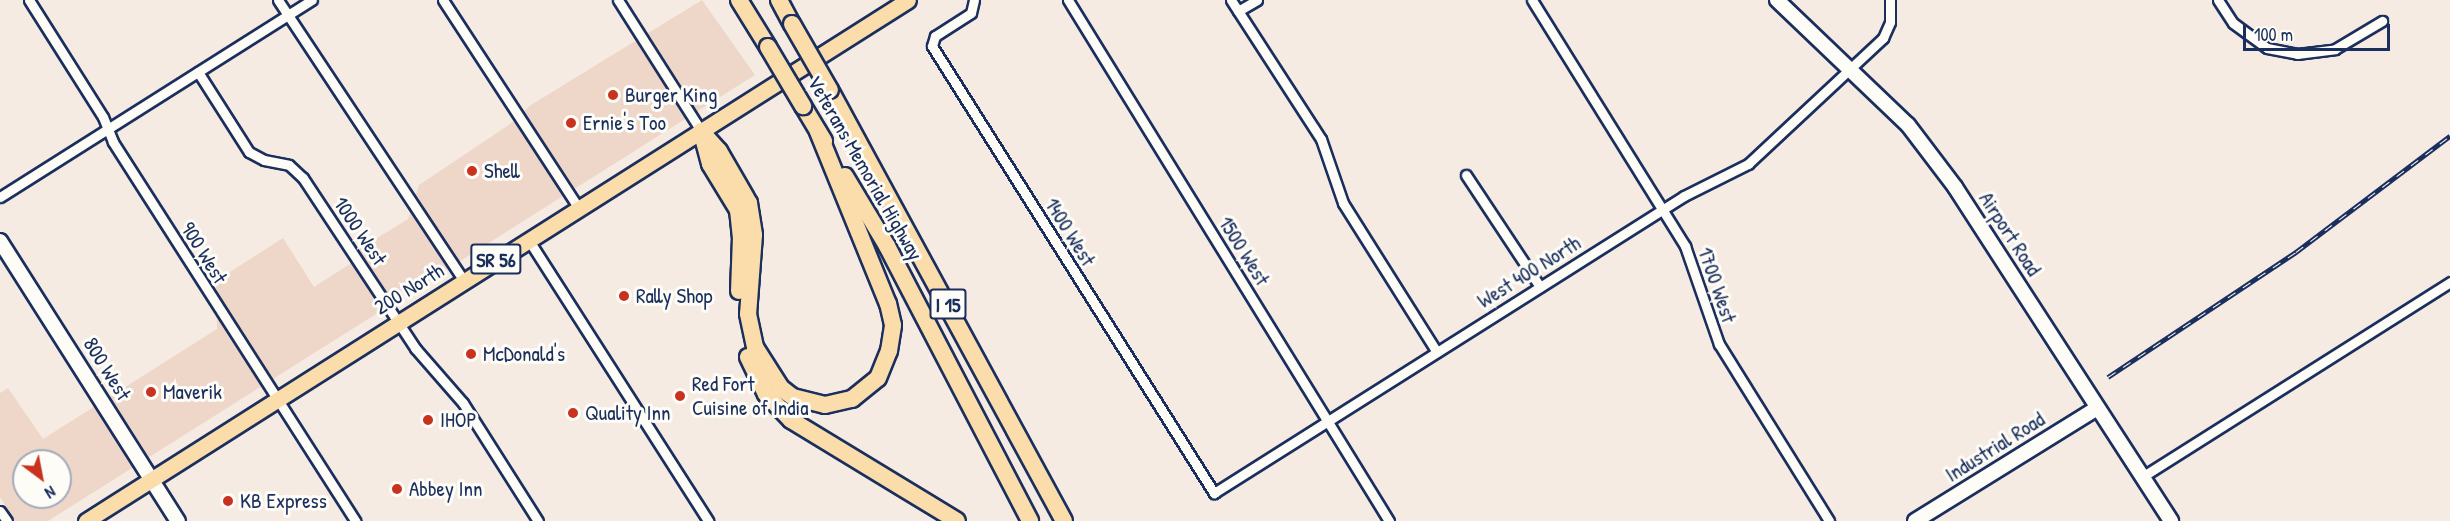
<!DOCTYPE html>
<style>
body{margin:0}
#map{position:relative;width:2450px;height:521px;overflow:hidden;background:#f6ebe2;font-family:"Patrick Hand",sans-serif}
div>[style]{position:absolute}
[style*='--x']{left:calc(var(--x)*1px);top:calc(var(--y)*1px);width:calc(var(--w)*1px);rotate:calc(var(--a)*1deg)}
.built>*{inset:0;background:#eed7c9}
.roads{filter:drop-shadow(2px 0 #1b2f5e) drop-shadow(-2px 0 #1b2f5e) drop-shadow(0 2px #1b2f5e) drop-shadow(0 -2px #1b2f5e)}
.street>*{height:9px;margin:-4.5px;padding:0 4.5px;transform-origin:4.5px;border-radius:4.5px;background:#fdfcf7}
.secondary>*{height:14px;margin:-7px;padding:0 7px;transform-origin:7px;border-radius:7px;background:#fdfcf7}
.primary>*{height:15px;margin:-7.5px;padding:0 7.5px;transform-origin:7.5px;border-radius:7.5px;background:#faddab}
.highway>*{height:16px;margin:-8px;padding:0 8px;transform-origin:8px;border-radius:8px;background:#faddab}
.rail>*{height:5px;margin-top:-2.5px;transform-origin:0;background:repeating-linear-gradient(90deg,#fdfcf7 0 9px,#1b2f5e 0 18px);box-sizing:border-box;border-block:2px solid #1b2f5e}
.bridges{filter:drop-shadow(2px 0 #1b2f5e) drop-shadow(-2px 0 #1b2f5e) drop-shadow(0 2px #1b2f5e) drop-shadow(0 -2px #1b2f5e)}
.highway-bridge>*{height:16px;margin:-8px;padding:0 8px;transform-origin:8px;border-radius:8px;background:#faddab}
.dots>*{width:16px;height:16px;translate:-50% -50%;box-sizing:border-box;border:3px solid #fdfcf7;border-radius:50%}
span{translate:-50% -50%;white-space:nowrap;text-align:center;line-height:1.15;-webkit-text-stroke:6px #fdfcf7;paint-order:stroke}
.shield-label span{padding:2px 4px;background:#fdfcf7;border:2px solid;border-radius:4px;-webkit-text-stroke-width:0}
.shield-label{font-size:20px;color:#1b2f5e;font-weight:700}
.poi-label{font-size:21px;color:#1b2f5e}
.left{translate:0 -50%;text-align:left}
.street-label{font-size:21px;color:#1b2f5e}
.north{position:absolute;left:12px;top:449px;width:60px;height:60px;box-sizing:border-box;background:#fdfcf7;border:2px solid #a3aaba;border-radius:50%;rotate:148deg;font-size:16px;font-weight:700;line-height:24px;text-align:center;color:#1b2f5e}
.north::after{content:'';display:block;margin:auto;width:21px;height:27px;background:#c8321e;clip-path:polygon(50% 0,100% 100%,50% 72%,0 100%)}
.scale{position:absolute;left:2243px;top:24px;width:147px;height:27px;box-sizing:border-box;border:3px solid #1b2f5e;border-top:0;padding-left:8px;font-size:18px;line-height:21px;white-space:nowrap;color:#1b2f5e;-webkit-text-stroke:4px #fdfcf7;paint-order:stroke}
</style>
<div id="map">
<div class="built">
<div style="clip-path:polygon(evenodd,702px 0,755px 75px,48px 521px,15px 521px,0 497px,0 393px,8px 388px,43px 439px,217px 329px,216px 281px,283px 238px,314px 287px,350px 264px,361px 248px,408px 219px,419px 185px,510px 124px,531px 105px,702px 0,24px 461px,60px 461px,60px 497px,24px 497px,24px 461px)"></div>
</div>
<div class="roads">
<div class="street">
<div style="--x:29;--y:0;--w:138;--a:57.7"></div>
<div style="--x:103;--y:117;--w:27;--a:68"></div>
<div style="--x:113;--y:142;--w:450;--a:57.4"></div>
<div style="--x:278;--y:0;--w:335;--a:56.5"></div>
<div style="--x:443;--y:0;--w:247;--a:56.9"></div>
<div style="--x:618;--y:0;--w:155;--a:57.6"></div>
<div style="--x:974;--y:0;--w:13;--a:103"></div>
<div style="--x:971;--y:13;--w:43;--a:147.4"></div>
<div style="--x:935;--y:36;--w:10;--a:107"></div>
<div style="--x:932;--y:46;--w:529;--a:57.75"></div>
<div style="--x:1214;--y:493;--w:556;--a:-32.29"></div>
<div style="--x:1684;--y:196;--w:72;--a:-26.6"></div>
<div style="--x:1748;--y:164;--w:185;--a:-43"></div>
<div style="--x:1883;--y:38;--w:17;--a:-66"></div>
<div style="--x:1890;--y:22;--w:22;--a:-90"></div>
<div style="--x:1068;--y:0;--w:612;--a:58.36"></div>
<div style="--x:1231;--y:0;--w:166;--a:57.1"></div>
<div style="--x:1321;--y:139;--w:68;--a:71"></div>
<div style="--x:1343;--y:203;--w:176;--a:57.8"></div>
<div style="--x:1532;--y:0;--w:290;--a:58.1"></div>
<div style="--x:1685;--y:246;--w:104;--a:70.9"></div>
<div style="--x:1719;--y:344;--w:208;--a:58.1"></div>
<div style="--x:2218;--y:0;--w:27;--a:57"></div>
<div style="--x:2233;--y:23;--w:42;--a:36.3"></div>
<div style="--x:2267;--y:48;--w:31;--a:11"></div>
<div style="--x:2297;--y:54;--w:38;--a:-7"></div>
<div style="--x:2335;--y:49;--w:55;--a:-30.8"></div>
<div style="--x:1238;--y:11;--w:22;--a:-30"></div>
<div style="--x:198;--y:72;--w:95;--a:57.5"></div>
<div style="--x:249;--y:152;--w:17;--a:28"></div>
<div style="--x:264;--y:160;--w:25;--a:11"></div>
<div style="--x:289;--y:165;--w:19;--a:43"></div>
<div style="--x:303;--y:178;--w:204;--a:56.6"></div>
<div style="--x:415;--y:348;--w:73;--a:48.9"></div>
<div style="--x:463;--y:403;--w:140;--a:57.6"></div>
<div style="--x:1466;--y:175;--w:134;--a:56.5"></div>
<div style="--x:0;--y:197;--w:369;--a:-32.3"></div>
<div style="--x:528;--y:239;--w:335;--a:57.4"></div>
<div style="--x:2142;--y:477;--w:365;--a:-32.3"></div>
<div style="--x:0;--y:511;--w:12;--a:55"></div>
</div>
<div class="secondary">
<div style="--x:1777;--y:0;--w:181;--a:43.7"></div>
<div style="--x:1908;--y:125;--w:78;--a:52.8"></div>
<div style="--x:1955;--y:187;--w:398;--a:57.1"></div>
<div style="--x:0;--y:241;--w:332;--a:57.6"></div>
<div style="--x:1915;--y:521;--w:214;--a:-31.8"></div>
</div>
<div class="primary">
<div style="--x:86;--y:521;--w:973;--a:-32.37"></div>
</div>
<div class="highway">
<div style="--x:739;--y:0;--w:55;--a:58.3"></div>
<div style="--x:779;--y:0;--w:27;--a:62"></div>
<div style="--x:830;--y:90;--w:490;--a:61.5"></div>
<div style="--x:803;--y:106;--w:41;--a:59"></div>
<div style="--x:701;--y:131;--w:27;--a:48"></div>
<div style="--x:719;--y:151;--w:60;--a:60"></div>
<div style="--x:749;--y:203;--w:32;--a:81"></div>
<div style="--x:754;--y:235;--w:79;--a:94.3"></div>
<div style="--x:748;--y:314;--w:34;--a:78"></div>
<div style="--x:755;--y:347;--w:49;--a:57.6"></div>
<div style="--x:781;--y:388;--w:15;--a:37"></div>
<div style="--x:793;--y:397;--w:33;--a:14"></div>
<div style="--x:825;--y:405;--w:28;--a:-13"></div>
<div style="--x:852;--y:399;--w:33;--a:-39"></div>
<div style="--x:878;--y:378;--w:29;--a:-68"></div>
<div style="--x:889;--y:351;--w:26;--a:-81"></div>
<div style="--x:893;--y:325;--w:22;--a:-103"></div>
<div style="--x:888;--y:304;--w:186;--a:-112.1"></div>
<div style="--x:702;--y:134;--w:31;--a:75"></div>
<div style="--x:710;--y:164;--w:54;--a:58.7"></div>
<div style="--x:738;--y:210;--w:27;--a:84"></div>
<div style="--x:741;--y:237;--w:54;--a:92.1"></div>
<div style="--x:845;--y:176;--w:82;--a:59"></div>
<div style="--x:887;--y:246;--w:310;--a:62.5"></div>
<div style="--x:748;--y:357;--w:41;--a:64.1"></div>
<div style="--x:766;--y:394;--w:36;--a:46"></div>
<div style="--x:791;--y:420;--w:194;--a:31.3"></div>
</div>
</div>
<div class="rail">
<div style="--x:2108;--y:377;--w:226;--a:-33.6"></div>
<div style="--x:2296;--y:252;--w:193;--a:-37"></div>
</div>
<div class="bridges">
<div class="highway-bridge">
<div style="--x:792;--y:24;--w:76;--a:60.1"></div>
<div style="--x:768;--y:47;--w:69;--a:59.3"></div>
</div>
</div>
<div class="dots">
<div style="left:613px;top:95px;background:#c8321e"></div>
<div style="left:571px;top:123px;background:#c8321e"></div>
<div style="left:472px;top:171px;background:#c8321e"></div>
<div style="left:624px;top:296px;background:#c8321e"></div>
<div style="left:471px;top:354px;background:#c8321e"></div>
<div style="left:151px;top:392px;background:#c8321e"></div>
<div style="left:680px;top:396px;background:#c8321e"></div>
<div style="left:573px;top:413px;background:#c8321e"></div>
<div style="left:428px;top:420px;background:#c8321e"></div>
<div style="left:397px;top:489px;background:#c8321e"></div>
<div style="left:228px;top:501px;background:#c8321e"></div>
</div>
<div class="shield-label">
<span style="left:496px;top:259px">SR 56</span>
<span style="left:948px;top:304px">I 15</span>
</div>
<div class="poi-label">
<span class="left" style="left:625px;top:95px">Burger King</span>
<span class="left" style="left:583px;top:123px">Ernie's Too</span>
<span class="left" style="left:484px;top:171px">Shell</span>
<span class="left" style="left:636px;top:296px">Rally Shop</span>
<span class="left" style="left:483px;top:354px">McDonald's</span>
<span class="left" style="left:692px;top:396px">Red Fort<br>Cuisine of India</span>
<span class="left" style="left:163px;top:392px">Maverik</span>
<span class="left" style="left:585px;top:413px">Quality Inn</span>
<span class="left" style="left:440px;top:420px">IHOP</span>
<span class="left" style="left:409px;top:489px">Abbey Inn</span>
<span class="left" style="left:240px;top:501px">KB Express</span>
</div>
<div class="street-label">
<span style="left:865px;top:168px;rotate:60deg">Veterans Memorial Highway</span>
<span style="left:360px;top:231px;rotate:56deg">1000 West</span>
<span style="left:1070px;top:232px;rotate:58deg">1400 West</span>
<span style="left:2010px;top:234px;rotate:57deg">Airport Road</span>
<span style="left:1244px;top:251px;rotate:58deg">1500 West</span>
<span style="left:204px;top:253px;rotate:58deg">900 West</span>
<span style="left:1529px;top:272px;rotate:-32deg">West 400 North</span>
<span style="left:1717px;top:285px;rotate:71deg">1700 West</span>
<span style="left:409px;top:289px;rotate:-32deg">200 North</span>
<span style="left:107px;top:369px;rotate:58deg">800 West</span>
<span style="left:1995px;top:447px;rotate:-32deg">Industrial Road</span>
</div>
<div class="north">N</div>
<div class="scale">100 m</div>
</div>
